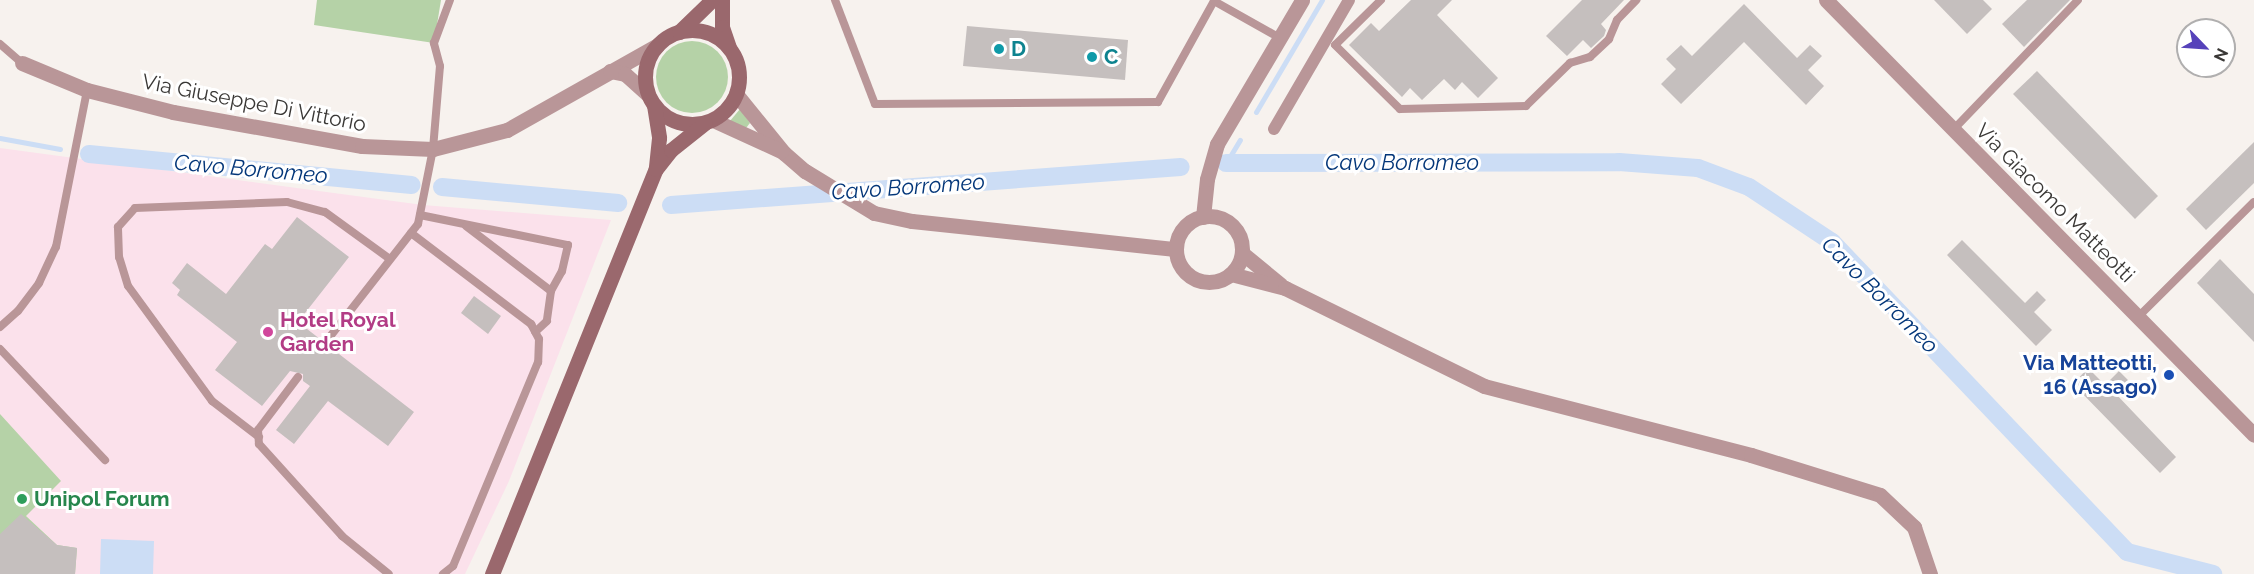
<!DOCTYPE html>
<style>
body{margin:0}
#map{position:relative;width:2254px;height:574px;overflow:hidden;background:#f7f2ee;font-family:Raleway,sans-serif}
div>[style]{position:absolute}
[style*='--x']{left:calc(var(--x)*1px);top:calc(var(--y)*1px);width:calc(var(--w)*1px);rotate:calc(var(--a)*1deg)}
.commercial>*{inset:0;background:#fbe1eb}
.green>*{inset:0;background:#b5d2a7}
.round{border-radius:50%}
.water>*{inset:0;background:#ccddf5}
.stream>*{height:5px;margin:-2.5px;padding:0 2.5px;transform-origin:2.5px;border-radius:2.5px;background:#ccddf5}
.canal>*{height:18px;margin:-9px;padding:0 9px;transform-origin:9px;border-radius:9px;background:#ccddf5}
.building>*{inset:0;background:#c5bfbe}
.service>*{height:8px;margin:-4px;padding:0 4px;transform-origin:4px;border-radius:4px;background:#b99698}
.pedestrian>*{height:12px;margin:-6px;padding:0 6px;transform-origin:6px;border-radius:6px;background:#b99698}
.minor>*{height:15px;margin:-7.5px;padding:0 7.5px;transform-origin:7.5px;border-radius:7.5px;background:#b99698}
.minor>.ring{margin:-7.5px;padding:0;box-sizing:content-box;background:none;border:15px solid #b99698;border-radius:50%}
.secondary>*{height:15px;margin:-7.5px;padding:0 7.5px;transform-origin:7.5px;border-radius:7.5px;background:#9a686d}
.secondary>.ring{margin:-7.5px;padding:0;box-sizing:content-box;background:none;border:15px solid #9a686d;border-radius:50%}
.dots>*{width:16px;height:16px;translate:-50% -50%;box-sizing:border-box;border:3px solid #fff;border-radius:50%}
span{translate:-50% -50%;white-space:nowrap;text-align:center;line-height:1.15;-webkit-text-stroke:6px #fff;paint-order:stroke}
.culture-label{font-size:21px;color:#0d838f;font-weight:700}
.left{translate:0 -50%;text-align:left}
.street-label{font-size:21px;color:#3a3836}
.hotel-label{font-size:21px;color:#b23c85;font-weight:700}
.transit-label{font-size:21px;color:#164399;font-weight:700}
.right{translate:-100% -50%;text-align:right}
.leisure-label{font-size:21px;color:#27864d;font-weight:700}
.water-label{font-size:22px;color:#033679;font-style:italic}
.north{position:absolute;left:2176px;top:18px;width:60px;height:60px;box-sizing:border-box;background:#fff;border:2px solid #b0afaf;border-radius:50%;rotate:115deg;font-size:16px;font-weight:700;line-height:24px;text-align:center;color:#3a3836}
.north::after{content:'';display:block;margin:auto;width:21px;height:27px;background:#5642ba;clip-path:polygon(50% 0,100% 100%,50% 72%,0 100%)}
</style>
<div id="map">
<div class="commercial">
<div style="clip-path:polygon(0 148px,423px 205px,611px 220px,509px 481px,465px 574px,0 574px)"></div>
</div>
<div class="green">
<div style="clip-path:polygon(317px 0,441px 0,434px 43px,314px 25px)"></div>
<div class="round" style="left:656px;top:41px;width:72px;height:72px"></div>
<div style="clip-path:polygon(740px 109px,750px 123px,746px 128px,730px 121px)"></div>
<div style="clip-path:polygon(0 414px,61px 481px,26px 516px,57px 545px,77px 548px,75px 574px,0 574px)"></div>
</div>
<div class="water">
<div style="clip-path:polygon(101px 539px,154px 541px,153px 574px,100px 574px)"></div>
</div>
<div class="stream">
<div style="--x:1256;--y:112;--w:130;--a:-59.5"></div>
<div style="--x:0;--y:138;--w:61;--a:10.4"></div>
<div style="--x:1226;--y:163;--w:27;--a:-59"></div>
</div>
<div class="canal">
<div style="--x:89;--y:154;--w:324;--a:5.5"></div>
<div style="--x:1226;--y:163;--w:393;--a:-0.1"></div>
<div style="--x:1619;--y:162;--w:79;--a:4.3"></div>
<div style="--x:1698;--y:168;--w:54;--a:20.4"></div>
<div style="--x:1749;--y:187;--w:100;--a:33.5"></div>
<div style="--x:1832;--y:242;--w:428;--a:46.4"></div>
<div style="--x:2127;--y:552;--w:89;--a:14.3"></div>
<div style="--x:442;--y:187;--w:177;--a:5.2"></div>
<div style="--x:671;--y:205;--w:511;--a:-4.26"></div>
</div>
<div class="building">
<div style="clip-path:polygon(1411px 0,1452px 0,1437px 15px,1498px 78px,1478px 98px,1462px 82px,1455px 90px,1444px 79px,1422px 100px,1410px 88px,1402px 97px,1349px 45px,1371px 23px,1379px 31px)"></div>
<div style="clip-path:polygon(1582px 0,1624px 0,1601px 24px,1606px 30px,1604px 36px,1591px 48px,1583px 40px,1567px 56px,1546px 36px)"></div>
<div style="clip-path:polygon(1934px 0,1983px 0,1992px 9px,1967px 34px)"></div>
<div style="clip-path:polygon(2027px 0,2070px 0,2024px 47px,2002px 24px)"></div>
<div style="clip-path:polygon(1744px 4px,1797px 58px,1810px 45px,1822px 56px,1808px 70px,1824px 86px,1806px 105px,1744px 42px,1681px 104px,1661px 84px,1676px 69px,1666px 59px,1681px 45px,1692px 56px)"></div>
<div style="clip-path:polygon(967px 26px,1128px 40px,1125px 80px,963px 66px)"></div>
<div style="clip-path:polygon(2037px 71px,2158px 196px,2135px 219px,2013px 94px)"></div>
<div style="clip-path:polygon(2254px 142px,2254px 183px,2206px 230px,2186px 209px)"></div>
<div style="clip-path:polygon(297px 217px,349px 257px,298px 322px,320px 339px,322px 348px,330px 347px,414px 412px,388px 446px,328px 401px,294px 444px,276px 430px,310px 386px,303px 381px,303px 374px,290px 371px,262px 406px,215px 370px,237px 342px,177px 295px,180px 290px,172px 283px,187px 263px,226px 294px,265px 244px,272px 249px)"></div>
<div style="clip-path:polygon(1962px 240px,2025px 303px,2037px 291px,2046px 300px,2034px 312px,2052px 330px,2036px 346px,1947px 255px)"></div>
<div style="clip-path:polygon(2220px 259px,2254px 294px,2254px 342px,2197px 283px)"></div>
<div style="clip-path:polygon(474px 296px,501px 316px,488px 334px,461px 313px)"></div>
<div style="clip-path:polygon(2088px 368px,2105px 385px,2119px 371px,2128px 380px,2115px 393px,2176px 457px,2160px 473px,2073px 384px)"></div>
<div style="clip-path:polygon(21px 514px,57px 545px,77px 548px,75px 574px,0 574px,0 534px)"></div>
</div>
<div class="service">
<div style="--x:835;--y:0;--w:111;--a:69"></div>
<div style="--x:875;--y:104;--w:283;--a:-0.4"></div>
<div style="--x:1158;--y:102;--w:115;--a:-61"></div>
<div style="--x:1214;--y:1;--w:76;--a:29.3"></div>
<div style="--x:1381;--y:0;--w:64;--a:135.6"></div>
<div style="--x:1335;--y:45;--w:91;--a:44.6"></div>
<div style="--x:1400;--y:109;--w:126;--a:-1.4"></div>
<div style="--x:1526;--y:106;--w:62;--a:-44.3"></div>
<div style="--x:1570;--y:63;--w:21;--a:-17"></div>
<div style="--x:1590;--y:57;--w:26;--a:-43"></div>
<div style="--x:1609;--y:39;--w:21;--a:-67"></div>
<div style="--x:1617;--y:20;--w:28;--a:-46"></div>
<div style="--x:0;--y:44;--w:29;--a:41"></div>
<div style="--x:1953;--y:130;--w:180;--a:-46.1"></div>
<div style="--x:420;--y:215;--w:151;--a:11.5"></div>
<div style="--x:568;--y:245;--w:27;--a:103"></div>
<div style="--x:562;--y:271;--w:23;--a:119"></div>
<div style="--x:551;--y:291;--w:30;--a:98"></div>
<div style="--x:547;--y:321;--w:16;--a:137"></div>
<div style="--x:466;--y:226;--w:107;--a:37.4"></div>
<div style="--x:411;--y:233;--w:151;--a:37.2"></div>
<div style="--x:531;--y:324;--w:17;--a:62"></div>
<div style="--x:539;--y:339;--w:23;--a:92"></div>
<div style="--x:538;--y:362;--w:221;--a:112.6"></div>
<div style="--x:453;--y:566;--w:13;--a:141"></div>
<div style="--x:2138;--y:317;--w:163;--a:-44.8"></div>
<div style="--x:0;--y:327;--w:24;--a:-42"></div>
<div style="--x:18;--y:311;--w:35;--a:-53"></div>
<div style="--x:39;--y:283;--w:40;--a:-65"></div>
<div style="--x:56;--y:247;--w:160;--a:-78.8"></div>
<div style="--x:325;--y:343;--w:151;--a:-52"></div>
<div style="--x:418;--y:224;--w:76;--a:-78.7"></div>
<div style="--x:433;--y:149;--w:83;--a:-85.2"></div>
<div style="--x:440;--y:66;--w:24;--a:-105"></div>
<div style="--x:434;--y:43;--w:46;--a:-69.6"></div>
<div style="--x:0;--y:349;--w:153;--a:46.6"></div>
<div style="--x:298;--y:377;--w:66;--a:127"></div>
<div style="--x:258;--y:430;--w:14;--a:86"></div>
<div style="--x:259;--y:444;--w:124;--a:47.9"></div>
<div style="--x:342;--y:536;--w:60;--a:39"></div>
<div style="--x:259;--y:437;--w:59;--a:-142.5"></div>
<div style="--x:212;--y:401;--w:142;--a:-126.1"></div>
<div style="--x:128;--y:286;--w:30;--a:-107"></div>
<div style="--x:119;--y:257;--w:30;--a:-92"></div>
<div style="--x:118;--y:227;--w:25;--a:-48"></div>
<div style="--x:135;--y:208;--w:152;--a:-2.3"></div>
<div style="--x:287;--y:202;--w:39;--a:15"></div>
<div style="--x:325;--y:212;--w:80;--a:35.9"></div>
</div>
<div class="pedestrian">
<div style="--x:1274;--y:129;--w:149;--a:-59.8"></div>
</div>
<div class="minor">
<div style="--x:1826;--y:0;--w:610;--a:45.46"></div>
<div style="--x:22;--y:63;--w:70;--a:22.6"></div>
<div style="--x:87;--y:90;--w:89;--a:14.3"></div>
<div style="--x:173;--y:112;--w:192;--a:10.2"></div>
<div style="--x:362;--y:146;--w:71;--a:2.4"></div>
<div style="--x:433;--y:149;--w:76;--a:-14.4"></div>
<div style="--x:507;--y:130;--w:173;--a:-29.4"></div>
<div style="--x:610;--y:71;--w:15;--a:11"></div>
<div style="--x:625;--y:74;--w:31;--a:42"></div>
<div style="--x:736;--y:94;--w:76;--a:50.9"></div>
<div style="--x:784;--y:153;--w:28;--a:41"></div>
<div style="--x:805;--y:171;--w:81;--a:31.3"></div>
<div style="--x:874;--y:213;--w:39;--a:12"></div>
<div style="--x:912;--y:221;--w:265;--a:6.1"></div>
<div style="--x:713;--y:120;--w:75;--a:24.5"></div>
<div class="ring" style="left:1176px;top:216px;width:51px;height:51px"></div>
<div style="--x:1203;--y:217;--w:38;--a:-84"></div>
<div style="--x:1207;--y:179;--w:36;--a:-74"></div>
<div style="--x:1217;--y:144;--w:167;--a:-59.4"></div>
<div style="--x:1242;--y:253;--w:50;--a:39.4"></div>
<div style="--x:1231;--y:274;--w:56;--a:14.5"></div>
<div style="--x:1285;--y:288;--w:222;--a:26.2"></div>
<div style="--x:1484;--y:386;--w:276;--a:14.5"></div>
<div style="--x:1751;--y:455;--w:135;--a:17.2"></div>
<div style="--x:1880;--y:495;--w:47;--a:43.3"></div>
<div style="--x:1914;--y:527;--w:50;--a:71.2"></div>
</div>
<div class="secondary">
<div style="--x:722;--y:0;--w:27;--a:90"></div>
<div style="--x:722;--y:27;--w:21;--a:71"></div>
<div class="ring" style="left:645px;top:30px;width:79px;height:79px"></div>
<div style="--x:679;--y:32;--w:46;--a:-44.1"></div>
<div style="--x:654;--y:105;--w:33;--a:81"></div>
<div style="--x:659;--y:138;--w:31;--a:96"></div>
<div style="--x:492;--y:574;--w:437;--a:-68"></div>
<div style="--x:656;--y:169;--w:24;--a:-52"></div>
<div style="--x:671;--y:150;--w:43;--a:-38.5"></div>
</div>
<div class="dots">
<div style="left:999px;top:49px;background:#0f9aa8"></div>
<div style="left:1092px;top:57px;background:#0f9aa8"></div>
<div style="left:268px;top:332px;background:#d1479c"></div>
<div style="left:2169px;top:375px;background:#1a4fb4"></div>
<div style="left:22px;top:499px;background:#2e9e5b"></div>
</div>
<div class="culture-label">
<span class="left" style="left:1011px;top:49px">D</span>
<span class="left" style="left:1104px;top:57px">C</span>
</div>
<div class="street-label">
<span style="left:254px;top:103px;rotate:11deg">Via Giuseppe Di Vittorio</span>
<span style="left:2055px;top:203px;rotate:45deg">Via Giacomo Matteotti</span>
</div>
<div class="hotel-label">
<span class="left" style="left:280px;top:332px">Hotel Royal<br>Garden</span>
</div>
<div class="transit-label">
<span class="right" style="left:2157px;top:375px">Via Matteotti,<br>16 (Assago)</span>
</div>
<div class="leisure-label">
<span class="left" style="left:34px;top:499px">Unipol Forum</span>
</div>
<div class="water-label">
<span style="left:1402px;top:163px">Cavo Borromeo</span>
<span style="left:251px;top:169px;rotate:5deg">Cavo Borromeo</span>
<span style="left:908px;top:187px;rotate:-4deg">Cavo Borromeo</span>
<span style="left:1880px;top:295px;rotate:45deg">Cavo Borromeo</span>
</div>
<div class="north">N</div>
</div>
